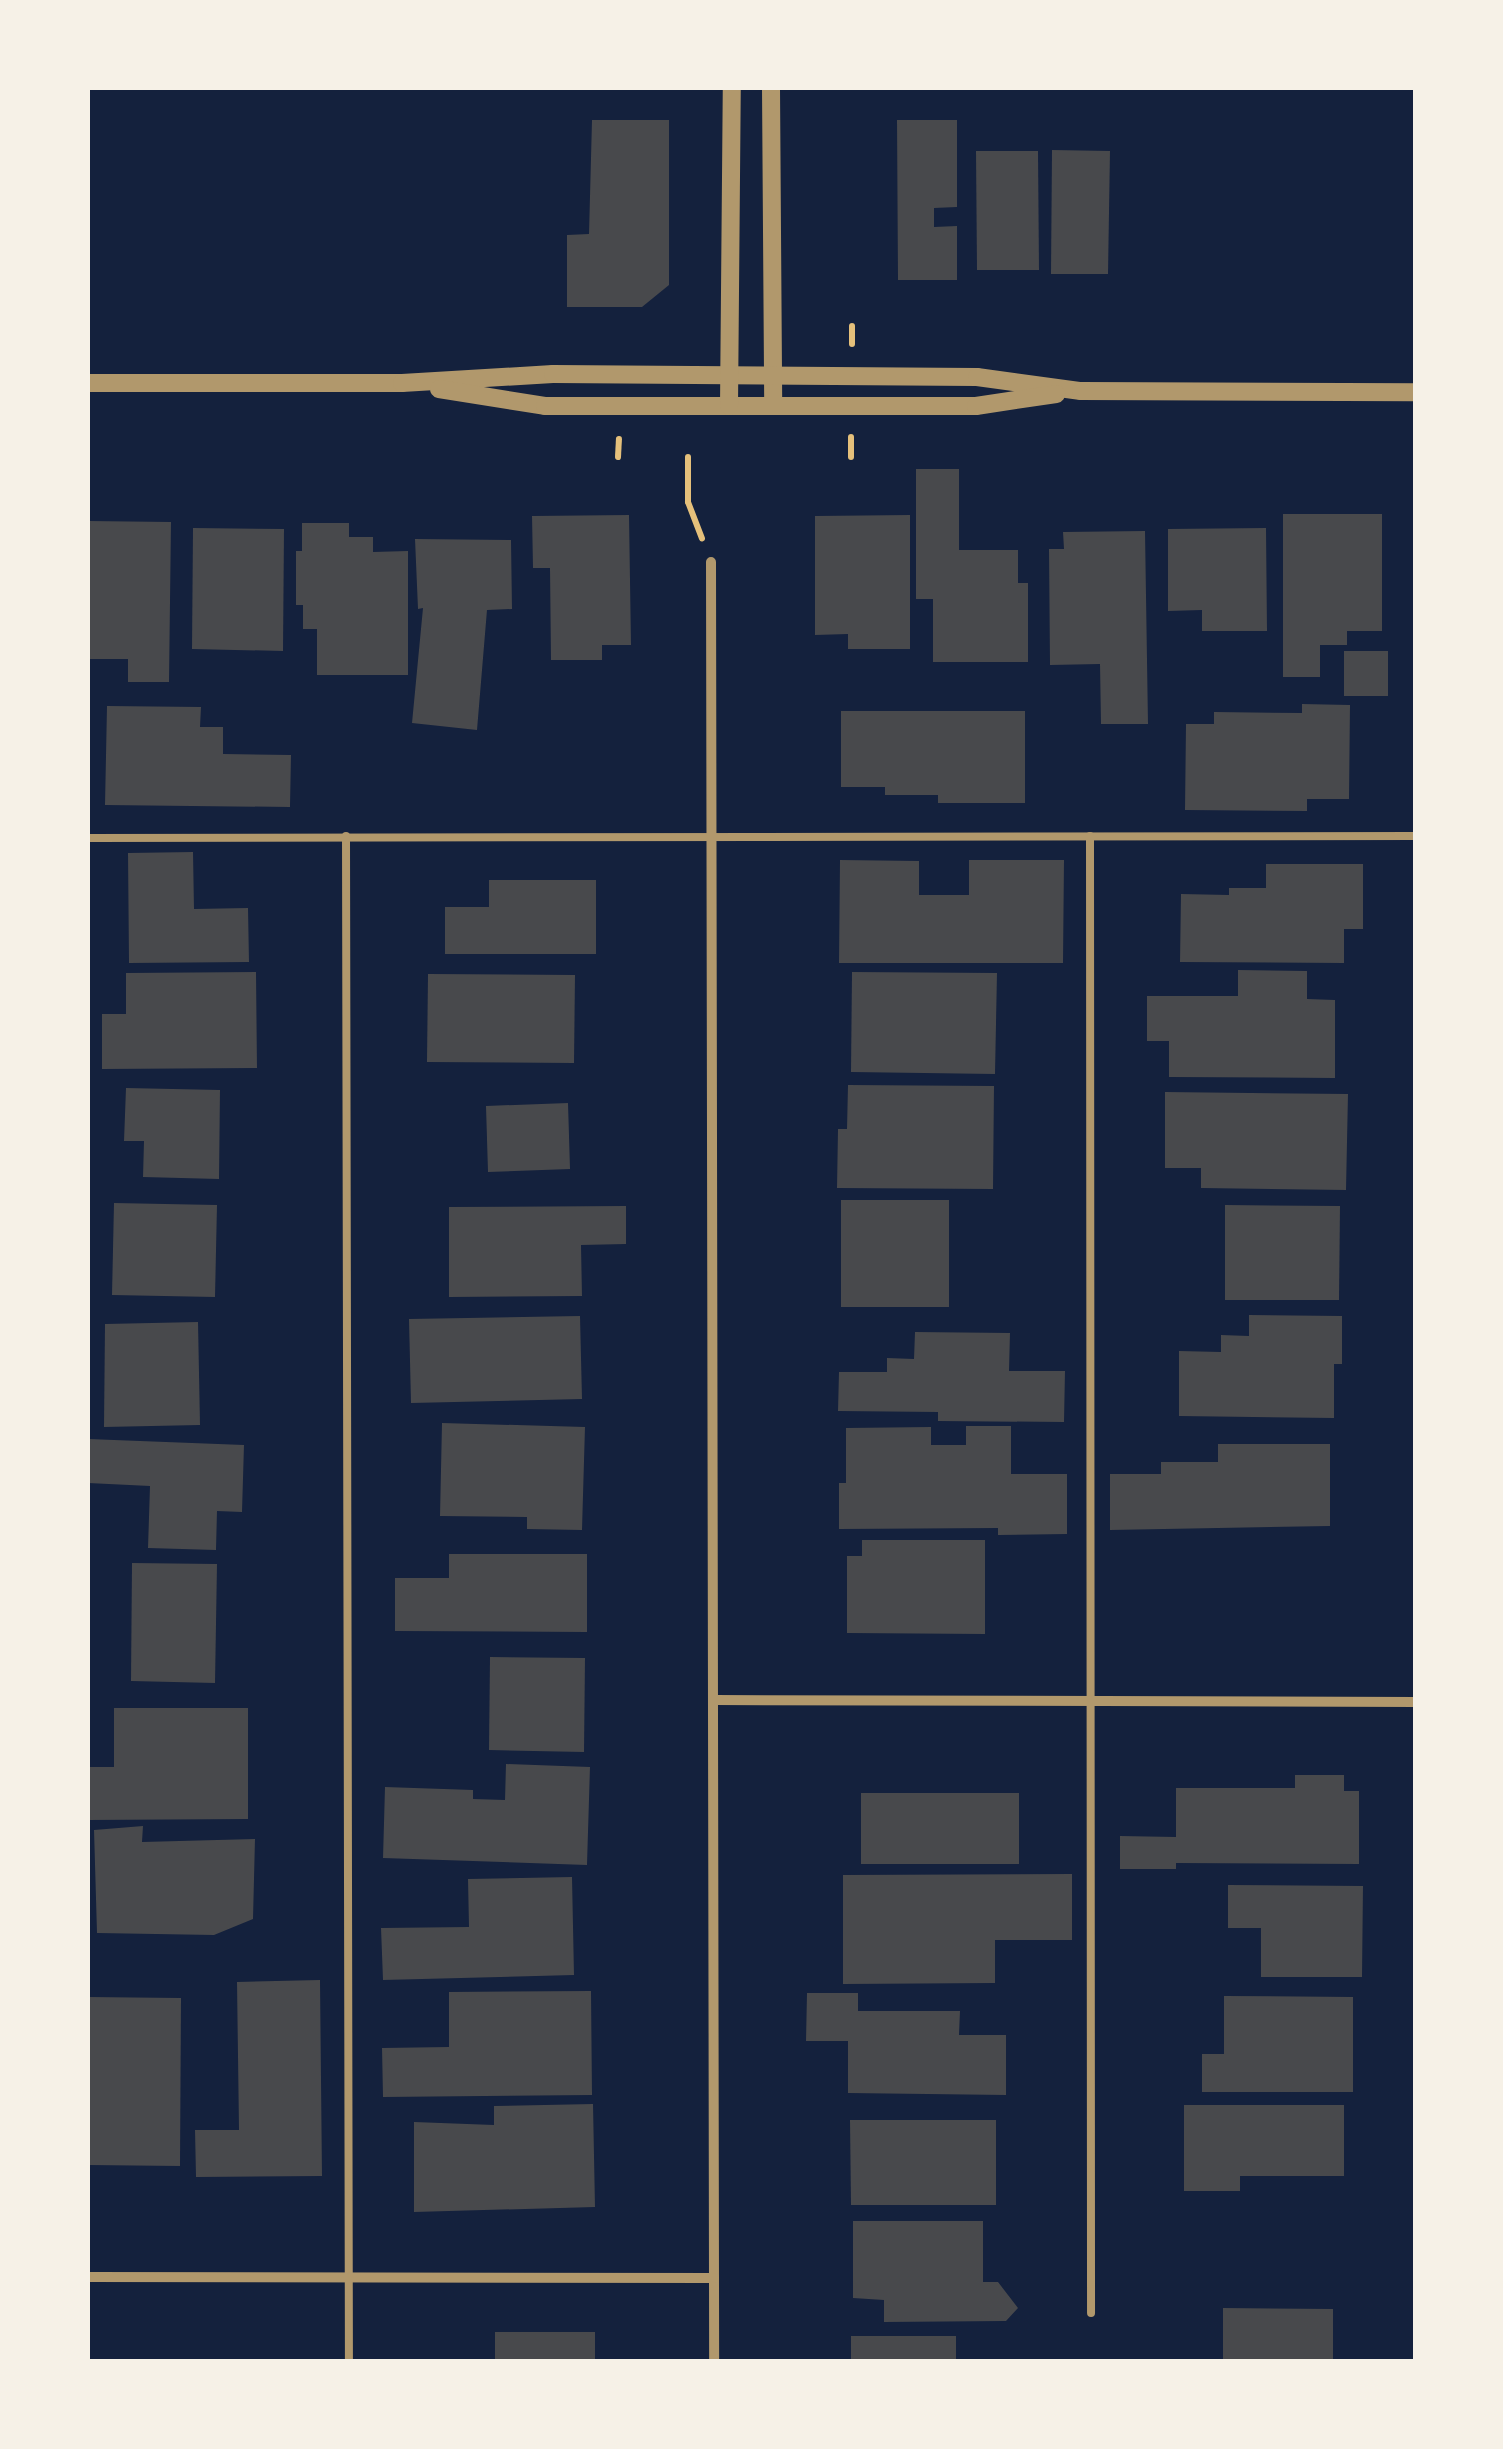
<!DOCTYPE html>
<style>
body{margin:0}
#map{position:relative;width:1503px;height:2449px;overflow:hidden;background:#14213d;font-family:Rubik,sans-serif}
div>[style]{position:absolute}
[style*='--x']{left:calc(var(--x)*1px);top:calc(var(--y)*1px);width:calc(var(--w)*1px);rotate:calc(var(--a)*1deg)}
.building>*{inset:0;background:#48494c}
.path>*{height:6px;margin:-3px;padding:0 3px;transform-origin:3px;border-radius:3px;background:#e5c07b}
.service>*{height:8px;margin:-4px;padding:0 4px;transform-origin:4px;border-radius:4px;background:#b1986c}
.minor>*{height:10px;margin:-5px;padding:0 5px;transform-origin:5px;border-radius:5px;background:#b1986c}
.tertiary>*{height:18px;margin:-9px;padding:0 9px;transform-origin:9px;border-radius:9px;background:#b1986c}
span{translate:-50% -50%;white-space:nowrap;text-align:center;line-height:1.15;-webkit-text-stroke:8px #f6f1e7;paint-order:stroke}
.frame{position:absolute;inset:0;border:90px solid #f6f1e7;pointer-events:none}
</style>
<div id="map">
<div class="building">
<div style="clip-path:polygon(592px 120px,669px 120px,669px 285px,642px 307px,567px 307px,567px 235px,589px 234px)"></div>
<div style="clip-path:polygon(897px 120px,957px 120px,957px 207px,934px 208px,934px 227px,957px 226px,957px 280px,898px 280px)"></div>
<div style="clip-path:polygon(1052px 150px,1110px 151px,1108px 274px,1051px 274px)"></div>
<div style="clip-path:polygon(976px 151px,1038px 151px,1039px 270px,977px 270px)"></div>
<div style="clip-path:polygon(916px 469px,959px 469px,959px 550px,1018px 550px,1018px 583px,1028px 583px,1028px 662px,933px 662px,933px 599px,916px 599px)"></div>
<div style="clip-path:polygon(1283px 514px,1382px 514px,1382px 631px,1347px 631px,1347px 645px,1320px 645px,1320px 677px,1283px 677px)"></div>
<div style="clip-path:polygon(629px 515px,631px 645px,602px 645px,602px 660px,551px 660px,550px 568px,533px 568px,532px 516px)"></div>
<div style="clip-path:polygon(910px 515px,910px 649px,848px 649px,848px 634px,815px 635px,815px 516px)"></div>
<div style="clip-path:polygon(88px 521px,171px 522px,169px 682px,128px 682px,128px 659px,88px 659px)"></div>
<div style="clip-path:polygon(302px 523px,349px 523px,349px 537px,373px 537px,373px 552px,408px 551px,408px 675px,317px 675px,317px 629px,303px 629px,303px 605px,296px 605px,296px 551px,302px 551px)"></div>
<div style="clip-path:polygon(193px 528px,284px 529px,283px 651px,192px 649px)"></div>
<div style="clip-path:polygon(1266px 528px,1267px 631px,1202px 631px,1202px 610px,1168px 611px,1168px 529px)"></div>
<div style="clip-path:polygon(1145px 531px,1148px 724px,1101px 724px,1100px 664px,1050px 665px,1049px 549px,1064px 549px,1063px 532px)"></div>
<div style="clip-path:polygon(415px 539px,511px 540px,512px 609px,487px 610px,477px 730px,412px 723px,423px 608px,418px 609px)"></div>
<div style="clip-path:polygon(1344px 651px,1388px 651px,1388px 696px,1344px 696px)"></div>
<div style="clip-path:polygon(1302px 704px,1350px 705px,1349px 799px,1307px 799px,1307px 811px,1185px 810px,1186px 724px,1214px 724px,1214px 712px,1302px 713px)"></div>
<div style="clip-path:polygon(107px 706px,201px 707px,200px 727px,223px 727px,223px 754px,291px 755px,290px 807px,105px 805px)"></div>
<div style="clip-path:polygon(841px 711px,1025px 711px,1025px 803px,938px 803px,938px 795px,885px 795px,885px 787px,841px 787px)"></div>
<div style="clip-path:polygon(193px 852px,194px 909px,248px 908px,249px 962px,129px 963px,128px 853px)"></div>
<div style="clip-path:polygon(840px 860px,919px 861px,919px 895px,969px 895px,969px 860px,1064px 860px,1063px 963px,839px 963px)"></div>
<div style="clip-path:polygon(1266px 864px,1363px 864px,1363px 929px,1344px 929px,1344px 963px,1180px 962px,1181px 894px,1229px 895px,1229px 888px,1266px 888px)"></div>
<div style="clip-path:polygon(489px 880px,596px 880px,596px 954px,445px 954px,445px 907px,489px 907px)"></div>
<div style="clip-path:polygon(1238px 970px,1307px 971px,1307px 999px,1335px 1000px,1335px 1078px,1169px 1077px,1169px 1041px,1147px 1041px,1147px 996px,1238px 996px)"></div>
<div style="clip-path:polygon(256px 972px,257px 1068px,102px 1069px,102px 1014px,126px 1014px,126px 973px)"></div>
<div style="clip-path:polygon(852px 972px,997px 973px,995px 1074px,851px 1072px)"></div>
<div style="clip-path:polygon(428px 974px,575px 975px,574px 1063px,427px 1062px)"></div>
<div style="clip-path:polygon(848px 1085px,994px 1086px,993px 1189px,837px 1188px,838px 1129px,847px 1129px)"></div>
<div style="clip-path:polygon(126px 1088px,220px 1090px,219px 1179px,143px 1177px,144px 1141px,124px 1141px)"></div>
<div style="clip-path:polygon(1165px 1092px,1348px 1094px,1346px 1190px,1201px 1188px,1201px 1168px,1165px 1168px)"></div>
<div style="clip-path:polygon(568px 1103px,570px 1169px,488px 1172px,486px 1106px)"></div>
<div style="clip-path:polygon(841px 1200px,949px 1200px,949px 1307px,841px 1307px)"></div>
<div style="clip-path:polygon(114px 1203px,217px 1205px,215px 1297px,112px 1295px)"></div>
<div style="clip-path:polygon(1225px 1205px,1340px 1206px,1339px 1300px,1225px 1300px)"></div>
<div style="clip-path:polygon(626px 1206px,626px 1244px,581px 1245px,582px 1296px,449px 1297px,449px 1207px)"></div>
<div style="clip-path:polygon(1249px 1315px,1342px 1316px,1342px 1364px,1334px 1364px,1334px 1418px,1179px 1416px,1179px 1351px,1221px 1352px,1221px 1335px,1249px 1336px)"></div>
<div style="clip-path:polygon(580px 1316px,582px 1399px,411px 1403px,409px 1319px)"></div>
<div style="clip-path:polygon(198px 1322px,200px 1425px,104px 1427px,105px 1324px)"></div>
<div style="clip-path:polygon(915px 1332px,1010px 1333px,1009px 1371px,1065px 1371px,1064px 1422px,938px 1421px,938px 1412px,838px 1411px,839px 1372px,887px 1372px,887px 1358px,914px 1359px)"></div>
<div style="clip-path:polygon(442px 1423px,585px 1427px,582px 1530px,527px 1529px,527px 1517px,440px 1516px)"></div>
<div style="clip-path:polygon(966px 1426px,1011px 1426px,1011px 1474px,1067px 1474px,1067px 1534px,998px 1535px,998px 1528px,839px 1529px,839px 1483px,846px 1483px,846px 1428px,931px 1427px,931px 1445px,966px 1445px)"></div>
<div style="clip-path:polygon(88px 1439px,244px 1445px,242px 1512px,217px 1511px,216px 1550px,148px 1548px,150px 1486px,88px 1483px)"></div>
<div style="clip-path:polygon(1218px 1444px,1330px 1444px,1330px 1526px,1110px 1530px,1110px 1474px,1161px 1474px,1161px 1462px,1218px 1462px)"></div>
<div style="clip-path:polygon(862px 1540px,985px 1540px,985px 1634px,847px 1633px,847px 1556px,862px 1556px)"></div>
<div style="clip-path:polygon(449px 1554px,587px 1554px,587px 1632px,395px 1631px,395px 1578px,449px 1578px)"></div>
<div style="clip-path:polygon(132px 1563px,217px 1564px,215px 1683px,131px 1681px)"></div>
<div style="clip-path:polygon(490px 1657px,585px 1658px,584px 1752px,489px 1750px)"></div>
<div style="clip-path:polygon(114px 1708px,248px 1708px,248px 1819px,88px 1820px,88px 1767px,114px 1767px)"></div>
<div style="clip-path:polygon(506px 1764px,590px 1767px,587px 1865px,383px 1858px,385px 1787px,473px 1790px,473px 1799px,505px 1800px)"></div>
<div style="clip-path:polygon(1295px 1775px,1344px 1775px,1344px 1791px,1359px 1791px,1359px 1864px,1176px 1863px,1176px 1869px,1120px 1869px,1120px 1836px,1176px 1837px,1176px 1788px,1295px 1788px)"></div>
<div style="clip-path:polygon(861px 1793px,1019px 1793px,1019px 1864px,861px 1864px)"></div>
<div style="clip-path:polygon(143px 1826px,142px 1842px,255px 1839px,253px 1919px,214px 1935px,97px 1933px,94px 1830px)"></div>
<div style="clip-path:polygon(1072px 1874px,1072px 1940px,995px 1940px,995px 1983px,843px 1984px,843px 1875px)"></div>
<div style="clip-path:polygon(572px 1877px,574px 1975px,383px 1980px,381px 1928px,469px 1927px,468px 1879px)"></div>
<div style="clip-path:polygon(1228px 1885px,1363px 1886px,1362px 1977px,1261px 1977px,1261px 1928px,1228px 1928px)"></div>
<div style="clip-path:polygon(320px 1980px,322px 2176px,196px 2177px,195px 2130px,239px 2130px,237px 1982px)"></div>
<div style="clip-path:polygon(591px 1991px,592px 2095px,383px 2097px,382px 2048px,449px 2047px,449px 1992px)"></div>
<div style="clip-path:polygon(807px 1993px,858px 1993px,858px 2011px,960px 2011px,959px 2035px,1006px 2035px,1006px 2095px,848px 2093px,848px 2041px,806px 2041px)"></div>
<div style="clip-path:polygon(1224px 1996px,1353px 1997px,1353px 2092px,1202px 2092px,1202px 2054px,1224px 2054px)"></div>
<div style="clip-path:polygon(88px 1997px,181px 1998px,180px 2166px,88px 2165px)"></div>
<div style="clip-path:polygon(593px 2104px,595px 2207px,414px 2212px,414px 2122px,494px 2125px,494px 2106px)"></div>
<div style="clip-path:polygon(1184px 2105px,1344px 2105px,1344px 2176px,1240px 2176px,1240px 2191px,1184px 2191px)"></div>
<div style="clip-path:polygon(850px 2120px,996px 2120px,996px 2205px,851px 2205px)"></div>
<div style="clip-path:polygon(853px 2221px,983px 2221px,983px 2282px,998px 2282px,1018px 2308px,1006px 2321px,884px 2322px,884px 2300px,853px 2298px)"></div>
<div style="clip-path:polygon(1223px 2308px,1333px 2309px,1333px 2362px,1223px 2362px)"></div>
<div style="clip-path:polygon(495px 2332px,595px 2332px,595px 2362px,495px 2362px)"></div>
<div style="clip-path:polygon(851px 2336px,956px 2336px,956px 2362px,851px 2362px)"></div>
</div>
<div class="path">
<div style="--x:852;--y:326;--w:18;--a:90"></div>
<div style="--x:851;--y:437;--w:20;--a:90"></div>
<div style="--x:618;--y:457;--w:18;--a:-87"></div>
<div style="--x:688;--y:457;--w:45;--a:90"></div>
<div style="--x:688;--y:502;--w:39;--a:69"></div>
</div>
<div class="service">
<div style="--x:346;--y:836;--w:1526;--a:89.89"></div>
<div style="--x:1090;--y:836;--w:1477;--a:89.96"></div>
<div style="--x:88;--y:838;--w:1328;--a:-0.09"></div>
</div>
<div class="minor">
<div style="--x:711;--y:562;--w:1800;--a:89.9"></div>
<div style="--x:715;--y:1700;--w:701;--a:0.16"></div>
<div style="--x:88;--y:2277;--w:626;--a:0.09"></div>
</div>
<div class="tertiary">
<div style="--x:771;--y:88;--w:318;--a:89.6"></div>
<div style="--x:88;--y:383;--w:314;--a:0"></div>
<div style="--x:402;--y:383;--w:151;--a:-3.4"></div>
<div style="--x:553;--y:374;--w:424;--a:0.4"></div>
<div style="--x:977;--y:377;--w:105;--a:7.7"></div>
<div style="--x:1081;--y:391;--w:335;--a:0.2"></div>
<div style="--x:439;--y:389;--w:107;--a:9.1"></div>
<div style="--x:545;--y:406;--w:431;--a:0"></div>
<div style="--x:976;--y:406;--w:81;--a:-8.5"></div>
<div style="--x:729;--y:406;--w:318;--a:-89.5"></div>
</div>
<div class="frame"></div>
</div>
